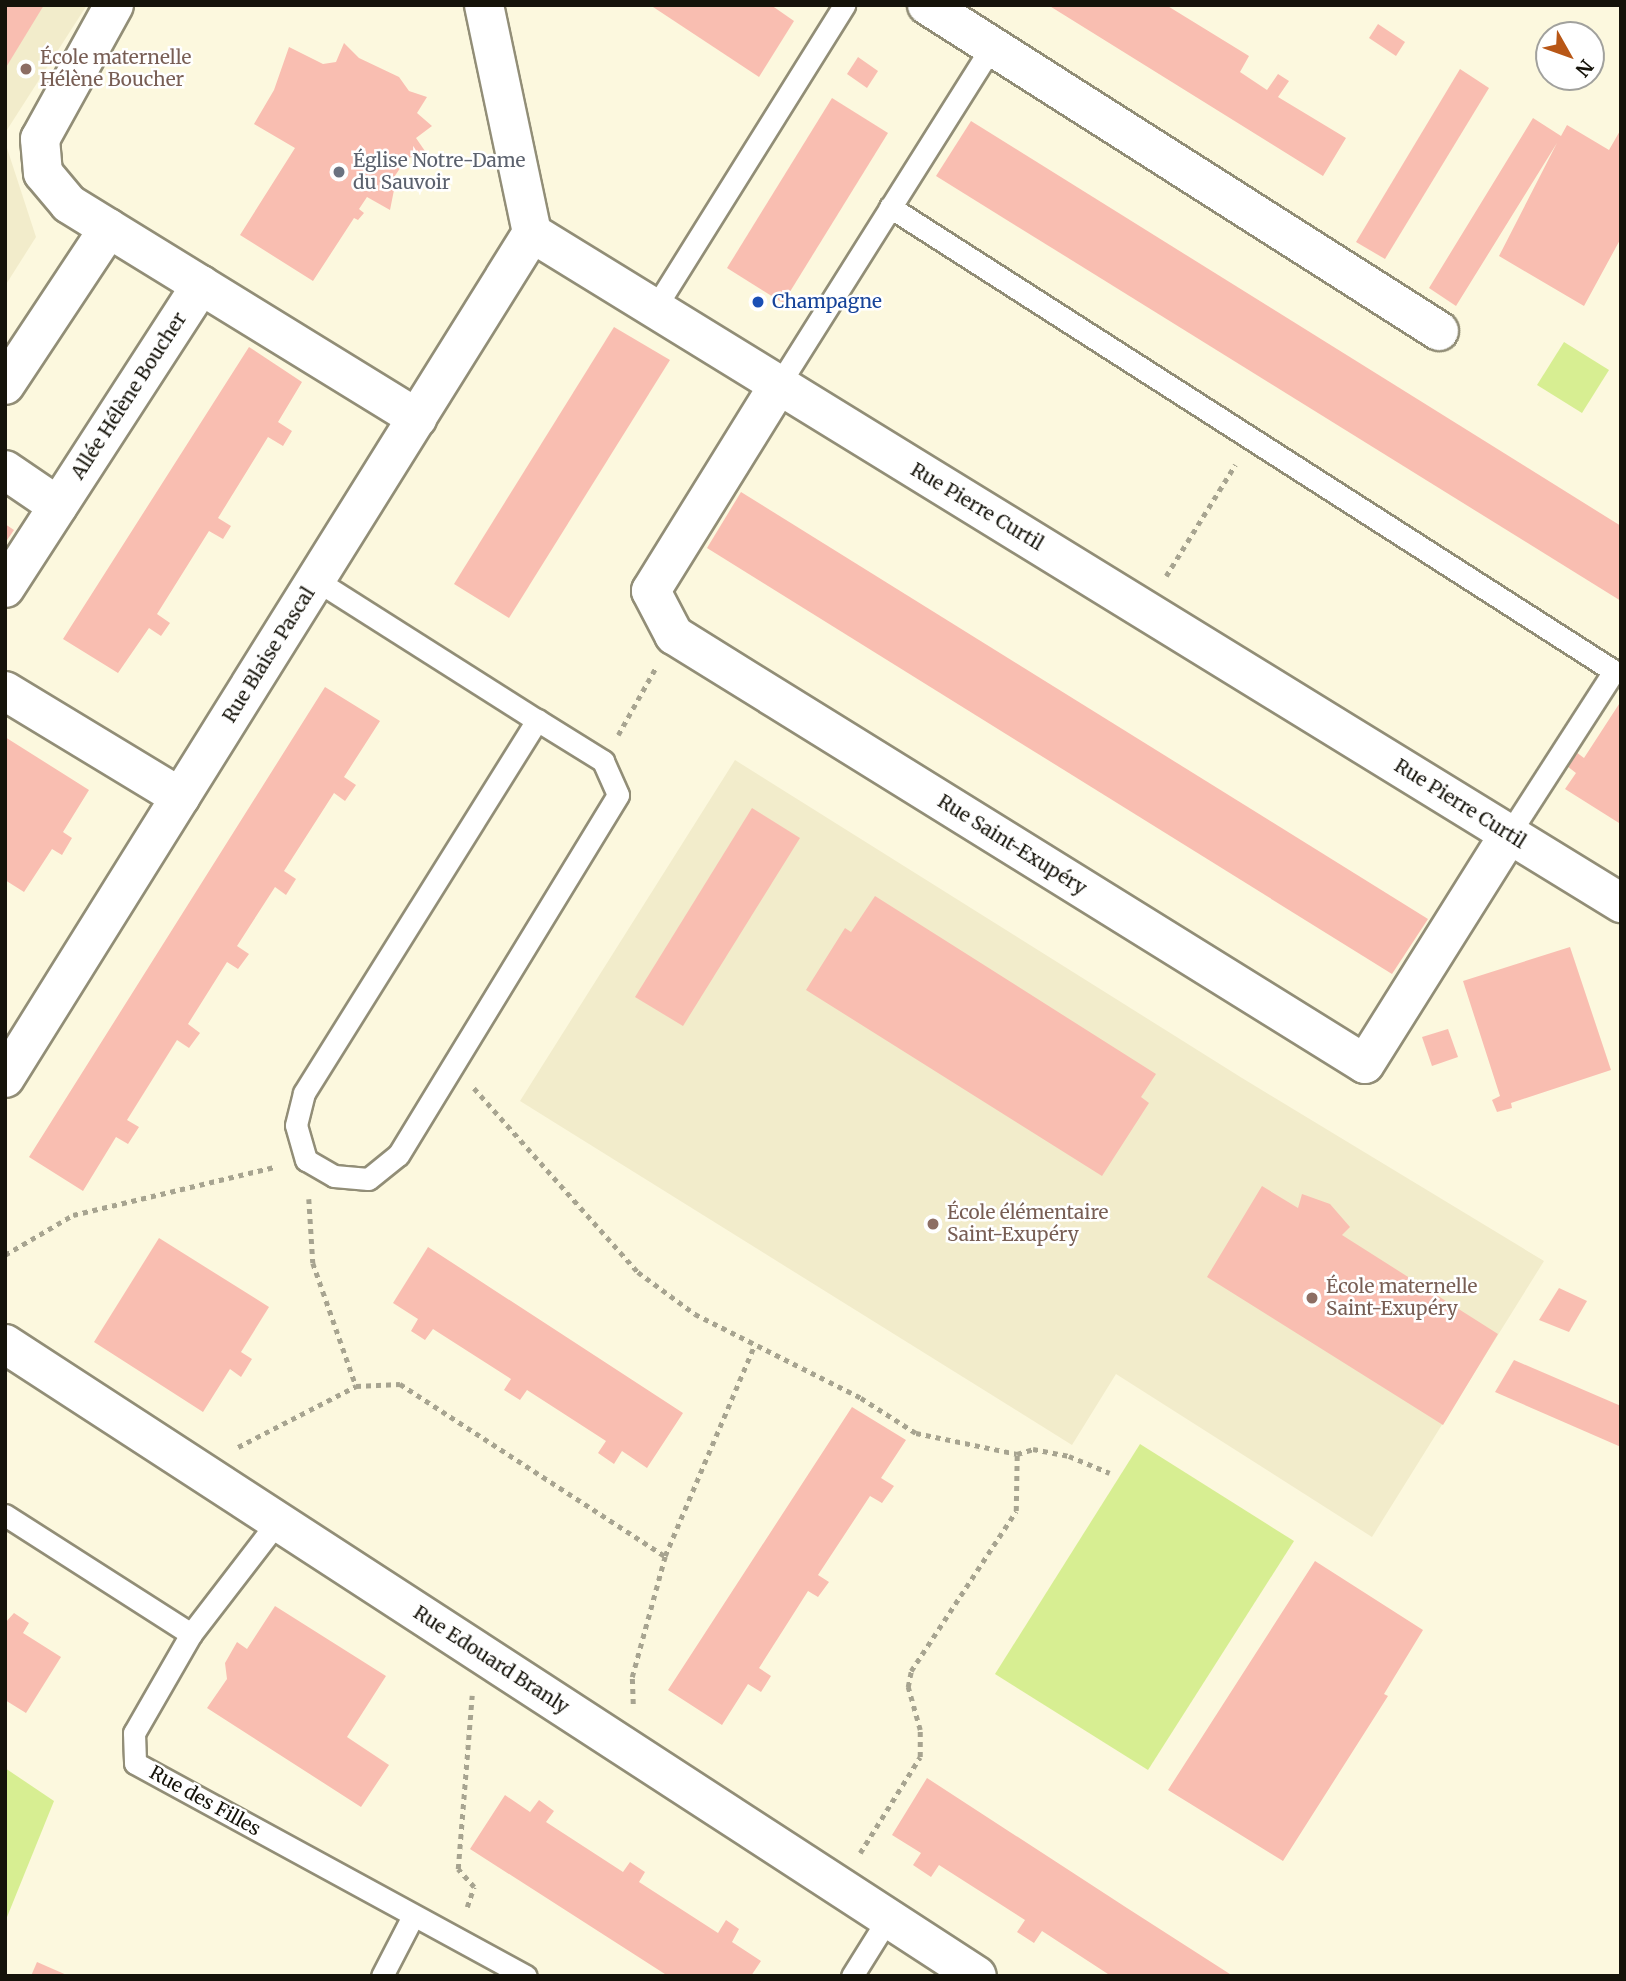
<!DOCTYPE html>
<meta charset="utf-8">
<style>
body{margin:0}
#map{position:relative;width:1626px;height:1981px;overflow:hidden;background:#fcf8de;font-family:Merriweather,serif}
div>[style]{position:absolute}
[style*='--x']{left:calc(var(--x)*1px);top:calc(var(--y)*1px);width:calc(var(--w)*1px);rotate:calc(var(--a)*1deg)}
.built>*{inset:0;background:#f2eccb}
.green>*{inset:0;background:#d7ee92}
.building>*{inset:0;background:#f9beb1}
.path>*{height:4.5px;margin-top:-2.25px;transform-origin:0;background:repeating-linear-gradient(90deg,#a7a490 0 5px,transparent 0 10px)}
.roads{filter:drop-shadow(2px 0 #928e77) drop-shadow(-2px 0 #928e77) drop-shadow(0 2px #928e77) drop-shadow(0 -2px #928e77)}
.service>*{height:21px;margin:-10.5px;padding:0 10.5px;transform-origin:10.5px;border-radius:10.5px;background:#fff}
.minor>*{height:38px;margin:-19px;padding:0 19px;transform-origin:19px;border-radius:19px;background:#fff}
.dots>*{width:19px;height:19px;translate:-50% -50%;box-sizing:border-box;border:4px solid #fff;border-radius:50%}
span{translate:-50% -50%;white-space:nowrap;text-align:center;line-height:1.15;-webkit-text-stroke:5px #fff;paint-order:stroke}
.education-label{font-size:19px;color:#785e54}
.left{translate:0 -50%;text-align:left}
.worship-label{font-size:19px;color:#5b616d}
.transit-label{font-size:19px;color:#164399}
.street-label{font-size:19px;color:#15130a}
.frame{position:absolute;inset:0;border:7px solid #15130a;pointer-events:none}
.north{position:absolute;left:1535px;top:21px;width:70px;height:70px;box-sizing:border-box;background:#fff;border:2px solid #a1a19d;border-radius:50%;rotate:130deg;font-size:19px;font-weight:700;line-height:28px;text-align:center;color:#15130a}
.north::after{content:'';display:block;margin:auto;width:24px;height:32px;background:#b85717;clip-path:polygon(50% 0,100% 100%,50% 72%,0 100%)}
</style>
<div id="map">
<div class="built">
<div style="clip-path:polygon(5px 5px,87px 5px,5px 133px)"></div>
<div style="clip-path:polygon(5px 142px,36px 237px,5px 286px)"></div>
<div style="clip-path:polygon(735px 760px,1242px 1078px,1544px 1261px,1372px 1537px,1116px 1374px,1072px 1445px,520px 1101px)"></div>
</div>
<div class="green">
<div style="clip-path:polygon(1564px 342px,1609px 370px,1582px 413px,1537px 385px)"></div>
<div style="clip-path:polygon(1140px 1444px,1294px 1541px,1148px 1770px,995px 1674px)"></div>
<div style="clip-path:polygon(5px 1768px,54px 1801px,5px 1922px)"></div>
</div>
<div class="building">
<div style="clip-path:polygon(5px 5px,44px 5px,5px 69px)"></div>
<div style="clip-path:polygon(650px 5px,771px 5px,794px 21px,759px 77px)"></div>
<div style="clip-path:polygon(1048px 5px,1166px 5px,1249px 56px,1240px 72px,1267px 90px,1278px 74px,1289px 81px,1278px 97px,1346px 138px,1323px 176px)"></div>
<div style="clip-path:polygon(1378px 24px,1405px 42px,1396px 56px,1369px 38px)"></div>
<div style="clip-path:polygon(344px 43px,359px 58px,399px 77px,409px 91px,427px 97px,417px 113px,432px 126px,416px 138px,427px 154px,407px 158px,388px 186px,394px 190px,390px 210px,367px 197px,359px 209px,364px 213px,358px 220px,354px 218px,313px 281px,240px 235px,295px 148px,254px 124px,274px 90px,289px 47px,323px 64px,336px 62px)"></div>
<div style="clip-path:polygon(858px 57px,878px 71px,867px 88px,847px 74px)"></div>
<div style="clip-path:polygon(1460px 69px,1489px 88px,1385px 259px,1356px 242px)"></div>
<div style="clip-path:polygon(832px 98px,888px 133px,783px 303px,727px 268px)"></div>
<div style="clip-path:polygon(1533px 118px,1561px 136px,1567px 125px,1609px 150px,1621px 129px,1621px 238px,1584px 306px,1499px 256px,1557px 143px,1456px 306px,1429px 288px)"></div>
<div style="clip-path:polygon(971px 121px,1621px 526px,1621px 601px,936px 176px)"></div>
<div style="clip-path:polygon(614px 327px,670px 360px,509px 618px,454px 584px)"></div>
<div style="clip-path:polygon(249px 347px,302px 382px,278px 422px,292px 431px,283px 446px,268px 437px,218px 518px,231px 526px,223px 539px,209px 531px,157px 614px,170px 623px,161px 636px,149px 628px,118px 673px,63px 639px)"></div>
<div style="clip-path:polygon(741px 492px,1428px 919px,1392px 974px,707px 548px)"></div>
<div style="clip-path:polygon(5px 524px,14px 530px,5px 543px)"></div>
<div style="clip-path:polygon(325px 687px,380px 721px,344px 777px,356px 785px,345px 801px,334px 793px,284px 871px,296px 879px,286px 895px,275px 887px,237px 946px,249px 954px,238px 969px,227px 962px,188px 1024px,200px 1033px,189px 1048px,177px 1040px,127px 1120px,139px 1127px,128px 1144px,116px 1137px,83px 1191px,29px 1157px)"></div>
<div style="clip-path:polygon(1621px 701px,1621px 820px,1619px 823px,1565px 789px,1576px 773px,1567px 766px,1576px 752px,1584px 758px)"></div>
<div style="clip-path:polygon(5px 737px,89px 790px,63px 832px,72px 838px,62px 855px,52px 849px,24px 892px,5px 880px)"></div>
<div style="clip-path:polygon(752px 808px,800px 838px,683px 1026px,635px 997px)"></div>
<div style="clip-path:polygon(875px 896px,1156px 1074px,1141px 1097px,1149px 1103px,1102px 1176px,806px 990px,845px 928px,851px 932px)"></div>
<div style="clip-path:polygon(1570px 947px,1611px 1070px,1511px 1103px,1512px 1108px,1497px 1112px,1492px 1100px,1500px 1096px,1463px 981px)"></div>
<div style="clip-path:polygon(1448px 1029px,1458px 1057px,1432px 1066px,1422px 1037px)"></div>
<div style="clip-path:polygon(1262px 1186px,1298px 1208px,1302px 1194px,1330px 1204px,1350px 1227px,1342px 1235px,1498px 1334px,1443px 1425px,1207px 1277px)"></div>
<div style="clip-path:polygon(159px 1238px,269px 1307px,241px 1352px,252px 1359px,241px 1377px,230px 1369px,203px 1412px,94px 1342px)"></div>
<div style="clip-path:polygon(428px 1247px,683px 1413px,647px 1468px,622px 1451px,614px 1464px,598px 1453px,606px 1441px,527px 1390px,520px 1400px,504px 1390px,511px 1379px,433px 1329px,425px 1340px,411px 1331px,418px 1319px,393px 1303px)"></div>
<div style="clip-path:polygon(1559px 1288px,1587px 1301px,1569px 1332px,1539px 1320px)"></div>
<div style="clip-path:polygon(1514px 1360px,1621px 1406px,1621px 1447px,1495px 1392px)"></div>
<div style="clip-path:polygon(852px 1407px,906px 1440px,881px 1478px,894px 1486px,882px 1503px,870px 1496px,818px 1575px,829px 1582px,818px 1597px,808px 1591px,759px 1668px,771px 1676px,761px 1692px,748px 1684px,722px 1725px,668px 1690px)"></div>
<div style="clip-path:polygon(1315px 1561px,1423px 1630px,1384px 1694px,1388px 1696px,1283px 1861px,1168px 1790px)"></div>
<div style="clip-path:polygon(275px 1606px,386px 1676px,347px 1737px,389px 1765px,361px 1807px,207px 1708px,227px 1679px,225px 1663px,237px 1642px,247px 1649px)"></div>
<div style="clip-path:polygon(14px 1613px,29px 1623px,23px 1633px,61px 1657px,26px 1713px,5px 1700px,5px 1623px)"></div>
<div style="clip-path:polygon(927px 1778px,1127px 1908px,1233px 1976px,1111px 1976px,1042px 1931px,1034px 1943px,1017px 1932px,1025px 1920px,939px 1865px,931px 1877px,913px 1865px,921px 1853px,892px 1835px)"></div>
<div style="clip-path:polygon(505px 1795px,530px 1812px,539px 1800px,554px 1811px,546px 1822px,623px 1872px,630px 1862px,645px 1872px,639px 1882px,718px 1933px,726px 1920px,739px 1929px,732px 1942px,761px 1961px,751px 1976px,668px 1976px,470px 1849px)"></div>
<div style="clip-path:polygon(37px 1962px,69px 1976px,31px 1976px)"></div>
</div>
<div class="path">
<div style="--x:1166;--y:576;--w:131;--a:-58.1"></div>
<div style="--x:618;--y:735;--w:76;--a:-60.7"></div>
<div style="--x:474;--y:1088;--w:246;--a:48.3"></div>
<div style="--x:638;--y:1272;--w:71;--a:36.4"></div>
<div style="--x:695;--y:1314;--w:186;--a:26.8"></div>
<div style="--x:861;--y:1398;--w:65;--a:32.5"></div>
<div style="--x:916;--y:1433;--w:103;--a:11.7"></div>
<div style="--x:309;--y:1199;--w:64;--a:86.4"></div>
<div style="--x:313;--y:1263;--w:130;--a:70.7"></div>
<div style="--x:5;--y:1255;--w:79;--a:-30.5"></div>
<div style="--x:73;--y:1215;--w:208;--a:-13.4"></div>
<div style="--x:238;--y:1447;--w:133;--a:-27.3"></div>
<div style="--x:356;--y:1386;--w:44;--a:-2.6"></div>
<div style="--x:400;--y:1384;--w:316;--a:33"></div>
<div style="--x:633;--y:1704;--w:27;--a:-92"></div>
<div style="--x:632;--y:1677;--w:125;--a:-74.7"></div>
<div style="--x:665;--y:1556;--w:230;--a:-67"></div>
<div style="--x:860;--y:1853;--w:113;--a:-58"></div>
<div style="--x:920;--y:1757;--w:27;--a:-90"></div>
<div style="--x:920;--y:1730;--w:45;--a:-105.6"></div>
<div style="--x:908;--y:1687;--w:16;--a:-79"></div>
<div style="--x:911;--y:1671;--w:191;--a:-56.7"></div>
<div style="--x:1016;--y:1511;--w:57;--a:-89"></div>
<div style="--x:1017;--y:1454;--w:17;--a:-17"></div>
<div style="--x:1033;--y:1449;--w:37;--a:11"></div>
<div style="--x:1069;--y:1456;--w:44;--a:22.5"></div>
<div style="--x:467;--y:1907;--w:21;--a:-71"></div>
<div style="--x:474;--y:1887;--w:24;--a:-132"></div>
<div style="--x:458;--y:1869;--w:174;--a:-85.4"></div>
</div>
<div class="roads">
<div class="service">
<div style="--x:890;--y:207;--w:860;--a:32.66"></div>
<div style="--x:1614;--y:671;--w:194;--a:122.8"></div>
<div style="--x:655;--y:308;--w:357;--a:-58"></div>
<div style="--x:778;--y:386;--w:404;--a:-57.8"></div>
<div style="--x:316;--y:580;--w:262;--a:32.4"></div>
<div style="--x:537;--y:720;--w:78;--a:31.8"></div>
<div style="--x:603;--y:761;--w:37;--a:66"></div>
<div style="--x:618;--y:795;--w:422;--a:121.4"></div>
<div style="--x:398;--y:1155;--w:38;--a:141"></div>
<div style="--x:368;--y:1179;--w:34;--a:-175"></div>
<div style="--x:334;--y:1176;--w:32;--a:-150"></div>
<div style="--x:306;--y:1160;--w:36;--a:-106"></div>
<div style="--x:296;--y:1125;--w:33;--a:-76"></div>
<div style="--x:304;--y:1093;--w:440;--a:-58"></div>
<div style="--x:5;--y:1515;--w:221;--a:32.6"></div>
<div style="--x:278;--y:1521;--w:143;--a:127.6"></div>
<div style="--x:191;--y:1634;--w:114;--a:119.9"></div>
<div style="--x:134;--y:1733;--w:30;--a:88"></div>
<div style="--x:135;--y:1763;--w:445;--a:28.6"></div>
<div style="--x:382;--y:1976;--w:68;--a:-62.7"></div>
<div style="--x:852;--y:1976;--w:66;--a:-58"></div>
</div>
<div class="minor">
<div style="--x:114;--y:5;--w:153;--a:118.9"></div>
<div style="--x:40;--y:139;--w:34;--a:85"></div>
<div style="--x:43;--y:173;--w:40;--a:50"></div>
<div style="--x:69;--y:204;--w:409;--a:31.6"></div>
<div style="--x:484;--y:5;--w:233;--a:78.1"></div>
<div style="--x:532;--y:233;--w:1279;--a:31.6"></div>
<div style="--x:927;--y:5;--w:607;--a:32.49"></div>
<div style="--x:5;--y:385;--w:188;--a:-56.5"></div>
<div style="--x:778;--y:386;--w:241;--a:121.8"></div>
<div style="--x:651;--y:591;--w:50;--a:62.4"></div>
<div style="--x:674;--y:635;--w:813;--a:31.83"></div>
<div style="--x:1365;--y:1064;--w:271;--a:-57.9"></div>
<div style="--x:5;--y:470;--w:64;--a:34.2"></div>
<div style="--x:5;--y:588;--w:361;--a:-57.1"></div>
<div style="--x:5;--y:691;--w:205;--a:31.2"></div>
<div style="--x:5;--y:1078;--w:996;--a:-58.05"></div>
<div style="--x:5;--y:1344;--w:1159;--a:33.03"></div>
</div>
</div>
<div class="dots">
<div style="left:26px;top:69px;background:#8d6e63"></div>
<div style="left:339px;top:172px;background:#6b7280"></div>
<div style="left:758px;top:302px;background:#1a4fb4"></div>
<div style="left:933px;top:1224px;background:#8d6e63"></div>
<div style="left:1312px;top:1298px;background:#8d6e63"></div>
</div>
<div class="education-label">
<span class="left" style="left:40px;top:69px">École maternelle<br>Hélène Boucher</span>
<span class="left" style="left:947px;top:1224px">École élémentaire<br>Saint-Exupéry</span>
<span class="left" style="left:1326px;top:1298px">École maternelle<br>Saint-Exupéry</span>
</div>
<div class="worship-label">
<span class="left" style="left:353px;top:172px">Église Notre-Dame<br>du Sauvoir</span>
</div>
<div class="transit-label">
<span class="left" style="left:772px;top:302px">Champagne</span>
</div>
<div class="street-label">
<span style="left:129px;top:396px;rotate:-57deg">Allée Hélène Boucher</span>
<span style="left:977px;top:507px;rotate:31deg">Rue Pierre Curtil</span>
<span style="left:269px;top:655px;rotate:-58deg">Rue Blaise Pascal</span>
<span style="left:1460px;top:804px;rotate:32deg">Rue Pierre Curtil</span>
<span style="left:1012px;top:845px;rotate:32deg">Rue Saint-Exupéry</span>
<span style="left:491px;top:1660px;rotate:33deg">Rue Edouard Branly</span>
<span style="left:205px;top:1801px;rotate:29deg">Rue des Filles</span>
</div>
<div class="frame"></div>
<div class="north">N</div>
</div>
